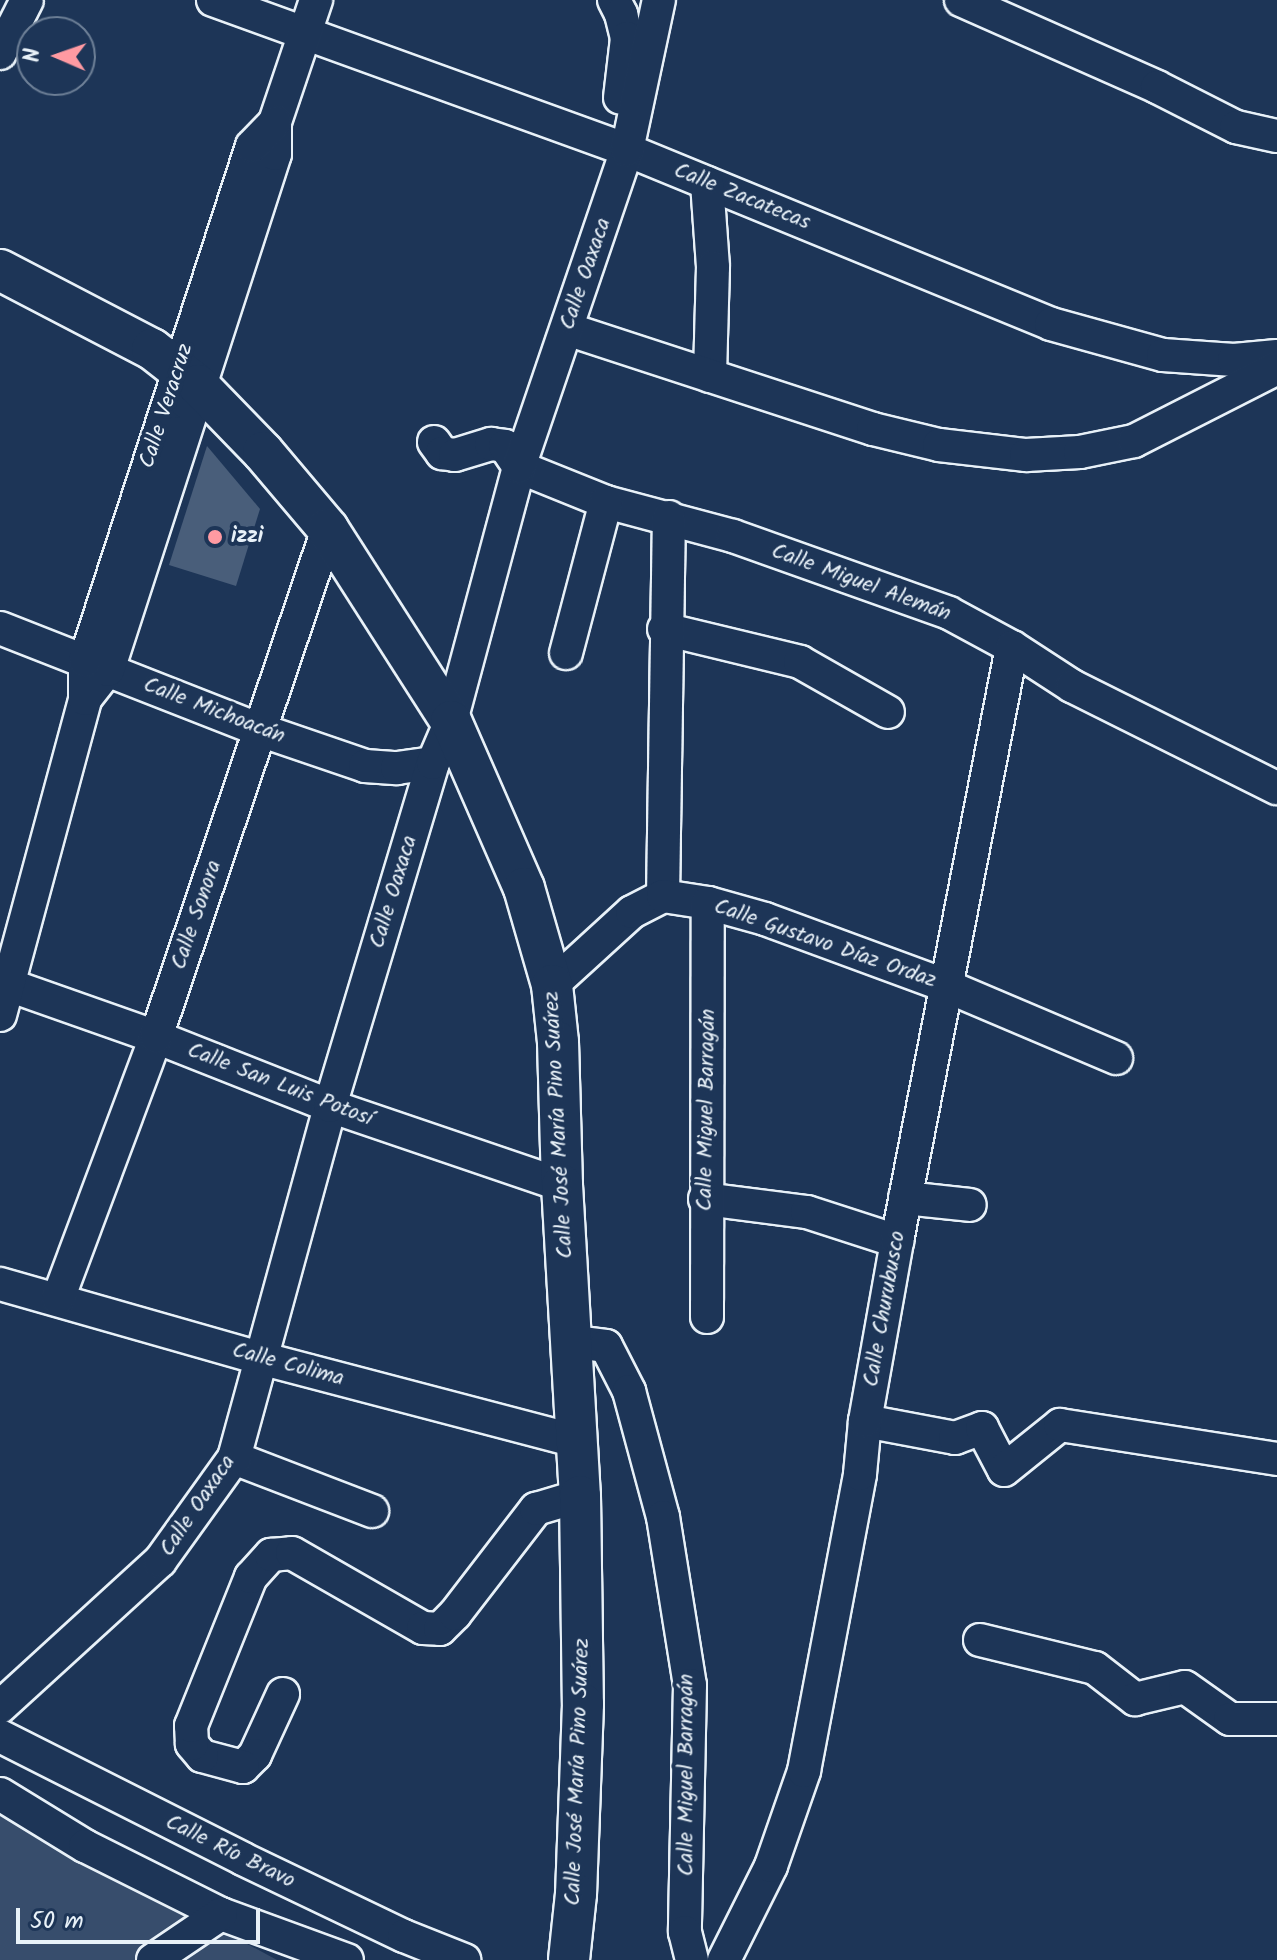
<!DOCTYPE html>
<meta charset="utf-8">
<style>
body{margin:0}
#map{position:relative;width:1277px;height:1960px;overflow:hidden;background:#1d3557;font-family:Kalam,sans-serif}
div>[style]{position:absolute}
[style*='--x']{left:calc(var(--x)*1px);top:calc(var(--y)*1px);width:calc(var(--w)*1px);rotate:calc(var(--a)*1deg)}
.green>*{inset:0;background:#374d6c}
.building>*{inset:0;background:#495e7a}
.roads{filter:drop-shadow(2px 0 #e8f1f8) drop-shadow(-2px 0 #e8f1f8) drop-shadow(0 2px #e8f1f8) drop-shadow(0 -2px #e8f1f8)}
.minor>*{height:32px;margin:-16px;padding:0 16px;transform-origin:16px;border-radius:16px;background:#1d3557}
.major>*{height:40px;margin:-20px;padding:0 20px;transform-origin:20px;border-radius:20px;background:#1d3557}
.dots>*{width:22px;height:22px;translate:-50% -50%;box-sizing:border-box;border:4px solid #1d3557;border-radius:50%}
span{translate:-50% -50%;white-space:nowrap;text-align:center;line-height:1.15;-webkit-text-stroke:8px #1d3557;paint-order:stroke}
.street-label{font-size:22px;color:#e8f1f8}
.poi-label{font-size:22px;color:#e8f1f8;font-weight:700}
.left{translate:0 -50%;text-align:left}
.north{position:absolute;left:16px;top:16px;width:80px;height:80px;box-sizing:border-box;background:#1d3557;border:2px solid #6e8097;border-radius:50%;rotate:272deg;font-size:22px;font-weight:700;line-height:32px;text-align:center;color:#e8f1f8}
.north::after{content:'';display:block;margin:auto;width:28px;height:36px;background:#ff9aa2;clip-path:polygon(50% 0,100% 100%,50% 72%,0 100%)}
.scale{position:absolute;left:16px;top:1908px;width:244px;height:36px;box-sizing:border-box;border:4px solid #e8f1f8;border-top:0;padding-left:10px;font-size:24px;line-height:28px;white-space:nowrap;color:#e8f1f8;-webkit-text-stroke:6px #1d3557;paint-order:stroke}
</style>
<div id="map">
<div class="green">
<div style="clip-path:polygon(0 1810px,277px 1960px,0 1960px)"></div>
</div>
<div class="building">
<div style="clip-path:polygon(207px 446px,260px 509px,236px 586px,169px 565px)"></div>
</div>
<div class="roads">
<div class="minor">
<div style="--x:213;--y:0;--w:440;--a:19.9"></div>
<div style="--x:627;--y:150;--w:458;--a:22.3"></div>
<div style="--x:1051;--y:324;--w:116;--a:15.5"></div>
<div style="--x:1163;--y:355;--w:71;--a:4"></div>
<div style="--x:1234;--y:360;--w:43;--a:-5.3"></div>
<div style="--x:614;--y:0;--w:16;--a:63"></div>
<div style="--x:621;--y:14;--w:25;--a:76"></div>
<div style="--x:627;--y:38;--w:60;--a:96.7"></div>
<div style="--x:961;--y:0;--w:214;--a:23.9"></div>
<div style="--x:1157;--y:87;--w:89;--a:26.9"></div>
<div style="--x:1236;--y:127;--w:42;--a:12.4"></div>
<div style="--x:0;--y:53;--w:59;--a:-63"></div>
<div style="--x:707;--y:183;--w:84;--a:85.9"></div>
<div style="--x:713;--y:267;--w:109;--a:91.6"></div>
<div style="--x:567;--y:329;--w:322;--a:18.1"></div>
<div style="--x:873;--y:429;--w:68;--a:13.6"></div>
<div style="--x:939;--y:445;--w:88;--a:6.6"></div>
<div style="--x:1026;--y:455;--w:54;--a:-3.2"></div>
<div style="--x:1080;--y:452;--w:55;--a:-11.5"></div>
<div style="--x:1134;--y:441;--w:161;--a:-27"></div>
<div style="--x:434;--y:442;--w:14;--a:54"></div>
<div style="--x:442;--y:453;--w:13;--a:9"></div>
<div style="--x:455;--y:455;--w:38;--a:-17"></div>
<div style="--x:491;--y:444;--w:14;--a:8"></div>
<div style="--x:505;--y:446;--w:25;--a:56"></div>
<div style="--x:519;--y:467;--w:94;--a:21.9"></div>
<div style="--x:606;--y:502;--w:131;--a:15"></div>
<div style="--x:733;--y:536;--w:229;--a:19.6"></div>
<div style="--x:949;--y:613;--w:72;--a:28.4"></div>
<div style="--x:1012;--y:647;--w:72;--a:33"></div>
<div style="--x:1072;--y:686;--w:229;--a:26.5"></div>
<div style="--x:0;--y:628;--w:279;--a:21.4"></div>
<div style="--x:260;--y:730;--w:111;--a:18.9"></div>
<div style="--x:365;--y:766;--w:32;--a:4"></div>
<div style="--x:397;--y:768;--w:36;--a:-8"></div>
<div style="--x:664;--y:629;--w:140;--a:13.6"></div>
<div style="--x:800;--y:662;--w:101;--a:29.6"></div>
<div style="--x:566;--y:653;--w:156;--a:-75.2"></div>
<div style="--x:85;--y:699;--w:37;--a:-52"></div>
<div style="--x:108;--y:670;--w:542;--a:-72.07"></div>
<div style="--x:275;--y:154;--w:32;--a:-90"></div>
<div style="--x:275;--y:122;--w:129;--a:-71.4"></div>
<div style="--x:663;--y:896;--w:379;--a:-89.1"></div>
<div style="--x:0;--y:982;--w:165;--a:19.4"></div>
<div style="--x:156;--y:1037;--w:187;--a:21.6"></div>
<div style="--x:330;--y:1106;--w:245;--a:18.8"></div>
<div style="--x:552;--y:985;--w:108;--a:-42.4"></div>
<div style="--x:632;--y:912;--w:35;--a:-27"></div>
<div style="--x:663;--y:896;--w:46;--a:8.8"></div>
<div style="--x:708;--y:903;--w:59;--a:15.7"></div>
<div style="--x:765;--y:919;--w:191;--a:20.2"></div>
<div style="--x:944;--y:985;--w:187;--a:23"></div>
<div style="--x:0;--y:1015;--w:327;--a:-74.9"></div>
<div style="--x:85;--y:699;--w:38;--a:-90"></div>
<div style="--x:85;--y:661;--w:541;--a:-72.03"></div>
<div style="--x:252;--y:146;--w:33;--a:-46"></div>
<div style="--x:905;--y:1198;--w:65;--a:6.1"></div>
<div style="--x:705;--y:1199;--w:103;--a:7.3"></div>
<div style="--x:807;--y:1212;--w:95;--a:17.9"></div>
<div style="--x:0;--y:1284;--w:270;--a:15.9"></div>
<div style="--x:260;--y:1358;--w:328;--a:14.7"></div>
<div style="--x:58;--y:1299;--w:280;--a:-69.5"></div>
<div style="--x:156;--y:1037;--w:536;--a:-71.29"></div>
<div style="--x:707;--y:1317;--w:414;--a:-89.9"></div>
<div style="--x:574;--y:1342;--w:32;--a:7"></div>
<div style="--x:606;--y:1346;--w:51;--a:62.9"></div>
<div style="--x:629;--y:1391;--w:131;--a:74.9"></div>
<div style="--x:663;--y:1517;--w:170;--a:80.9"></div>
<div style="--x:690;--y:1685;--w:247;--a:91.2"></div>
<div style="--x:685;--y:1932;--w:29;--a:76"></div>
<div style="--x:865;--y:1421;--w:92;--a:10.7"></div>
<div style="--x:955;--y:1438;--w:29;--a:-20"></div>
<div style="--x:982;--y:1428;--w:47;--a:62.4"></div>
<div style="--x:1004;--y:1470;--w:72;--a:-38.8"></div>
<div style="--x:1060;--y:1425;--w:220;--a:8.9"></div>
<div style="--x:234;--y:1458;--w:148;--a:21"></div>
<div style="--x:980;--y:1640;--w:118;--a:13.7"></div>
<div style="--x:1095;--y:1668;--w:51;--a:37.8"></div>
<div style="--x:1135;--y:1699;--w:51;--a:-13.5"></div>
<div style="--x:1185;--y:1687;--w:55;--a:35.4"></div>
<div style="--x:1230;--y:1719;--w:47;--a:0"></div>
<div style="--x:283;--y:1694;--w:67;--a:114.7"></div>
<div style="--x:255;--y:1755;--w:17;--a:135"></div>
<div style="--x:243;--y:1767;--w:42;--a:-165"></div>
<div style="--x:202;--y:1756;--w:16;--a:-130"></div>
<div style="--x:192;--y:1744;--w:18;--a:-93"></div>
<div style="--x:191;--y:1726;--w:161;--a:-68.1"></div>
<div style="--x:251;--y:1577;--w:30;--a:-48"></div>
<div style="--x:271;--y:1555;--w:21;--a:-5"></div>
<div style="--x:292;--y:1553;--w:151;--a:29.8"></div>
<div style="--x:423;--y:1628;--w:17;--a:3"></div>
<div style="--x:440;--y:1629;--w:21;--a:-45"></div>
<div style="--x:455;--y:1614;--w:133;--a:-52.4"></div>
<div style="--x:536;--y:1509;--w:46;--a:-16.5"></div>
<div style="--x:0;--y:1707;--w:217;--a:-42.4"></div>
<div style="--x:160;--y:1561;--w:127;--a:-54.3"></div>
<div style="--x:234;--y:1458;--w:365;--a:-74.7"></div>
<div style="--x:330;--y:1106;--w:358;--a:-73.3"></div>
<div style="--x:433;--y:763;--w:46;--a:-66.8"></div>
<div style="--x:451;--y:721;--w:263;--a:-75"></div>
<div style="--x:519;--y:467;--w:335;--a:-71.2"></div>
<div style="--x:627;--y:150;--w:153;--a:-78"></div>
<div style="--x:0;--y:1736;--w:272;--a:26.8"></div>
<div style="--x:243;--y:1859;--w:178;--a:25.6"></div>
<div style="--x:404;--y:1936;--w:65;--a:21.8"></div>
<div style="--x:0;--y:1794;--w:100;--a:31.5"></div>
<div style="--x:85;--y:1846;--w:152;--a:26.6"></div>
<div style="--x:221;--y:1914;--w:134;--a:20.1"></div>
<div style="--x:153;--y:1960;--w:82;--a:-34.1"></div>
<div style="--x:724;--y:1960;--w:105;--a:-63.4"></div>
<div style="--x:771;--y:1866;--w:101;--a:-70.8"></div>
<div style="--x:804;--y:1771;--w:302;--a:-79.3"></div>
<div style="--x:860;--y:1474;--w:53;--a:-84.6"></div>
<div style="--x:865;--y:1421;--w:183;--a:-79.9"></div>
<div style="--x:897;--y:1241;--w:605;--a:-79.04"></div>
</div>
<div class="major">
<div style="--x:0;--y:270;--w:171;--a:27.5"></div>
<div style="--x:152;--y:349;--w:58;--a:38"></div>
<div style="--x:198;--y:385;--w:93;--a:45.9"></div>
<div style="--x:263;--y:452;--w:101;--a:49.8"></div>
<div style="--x:328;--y:529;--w:228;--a:57.4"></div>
<div style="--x:451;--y:721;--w:182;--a:66.4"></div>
<div style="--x:524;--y:888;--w:101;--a:73.9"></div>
<div style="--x:552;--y:985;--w:57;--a:84"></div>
<div style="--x:558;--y:1042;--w:143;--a:88.4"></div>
<div style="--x:562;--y:1185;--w:312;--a:86.7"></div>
<div style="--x:580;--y:1496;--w:208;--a:89.2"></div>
<div style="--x:583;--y:1704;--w:190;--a:92.1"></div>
<div style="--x:576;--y:1894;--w:66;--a:96.1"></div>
</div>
</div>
<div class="dots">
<div style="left:215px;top:537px;background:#ff9aa2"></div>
</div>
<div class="street-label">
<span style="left:742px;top:197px;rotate:22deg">Calle Zacatecas</span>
<span style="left:586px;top:274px;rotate:-71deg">Calle Oaxaca</span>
<span style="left:167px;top:406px;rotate:-72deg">Calle Veracruz</span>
<span style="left:861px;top:583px;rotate:20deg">Calle Miguel Alemán</span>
<span style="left:214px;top:711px;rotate:21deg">Calle Michoacán</span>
<span style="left:394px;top:892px;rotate:-73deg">Calle Oaxaca</span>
<span style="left:197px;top:915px;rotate:-71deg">Calle Sonora</span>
<span style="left:825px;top:944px;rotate:19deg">Calle Gustavo Díaz Ordaz</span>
<span style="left:280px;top:1085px;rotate:21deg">Calle San Luis Potosí</span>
<span style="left:707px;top:1110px;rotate:-89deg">Calle Miguel Barragán</span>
<span style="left:559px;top:1125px;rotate:-93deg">Calle José María Pino Suárez</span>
<span style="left:885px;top:1309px;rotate:-80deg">Calle Churubusco</span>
<span style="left:288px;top:1365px;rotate:15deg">Calle Colima</span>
<span style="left:198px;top:1506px;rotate:-56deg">Calle Oaxaca</span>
<span style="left:578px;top:1772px;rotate:-88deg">Calle José María Pino Suárez</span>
<span style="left:687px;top:1775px;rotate:-90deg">Calle Miguel Barragán</span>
<span style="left:230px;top:1852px;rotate:26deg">Calle Río Bravo</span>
</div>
<div class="poi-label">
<span class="left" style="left:231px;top:537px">izzi</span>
</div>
<div class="north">N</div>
<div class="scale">50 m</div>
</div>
